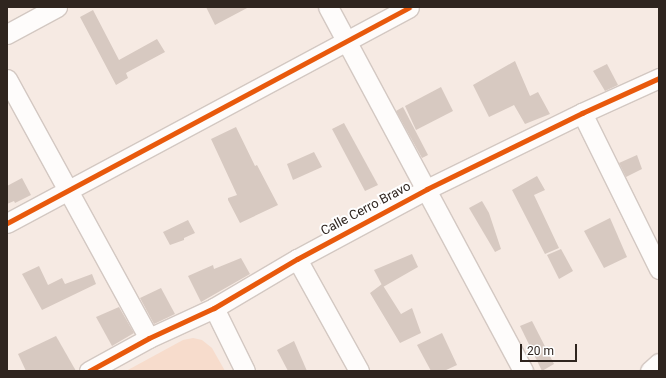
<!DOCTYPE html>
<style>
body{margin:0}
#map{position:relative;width:666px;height:378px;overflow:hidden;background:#f6eae3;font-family:Roboto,sans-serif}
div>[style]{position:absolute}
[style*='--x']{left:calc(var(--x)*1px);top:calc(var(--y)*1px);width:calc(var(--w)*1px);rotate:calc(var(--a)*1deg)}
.green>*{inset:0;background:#f7dccc}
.building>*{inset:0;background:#d7c9c1}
.roads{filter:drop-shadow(1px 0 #d3c8c2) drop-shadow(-1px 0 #d3c8c2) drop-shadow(0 1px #d3c8c2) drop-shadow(0 -1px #d3c8c2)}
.minor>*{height:19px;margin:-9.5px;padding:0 9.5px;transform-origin:9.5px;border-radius:9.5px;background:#fefcfb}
.cycleway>*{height:5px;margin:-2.5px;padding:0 2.5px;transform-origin:2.5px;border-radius:2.5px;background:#e8590c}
span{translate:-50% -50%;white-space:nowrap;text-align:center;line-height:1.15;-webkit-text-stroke:4px #fff;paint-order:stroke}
.street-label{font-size:13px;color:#2f251f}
.frame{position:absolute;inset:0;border:8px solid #2f251f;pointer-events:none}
.scale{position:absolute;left:520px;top:344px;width:57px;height:18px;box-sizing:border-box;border:2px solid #2f251f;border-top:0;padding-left:5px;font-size:12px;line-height:14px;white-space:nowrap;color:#2f251f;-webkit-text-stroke:3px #fff;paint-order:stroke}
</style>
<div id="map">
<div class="green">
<div style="clip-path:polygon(193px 338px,202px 340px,212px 348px,225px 371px,126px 371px,183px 340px)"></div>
</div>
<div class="building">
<div style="clip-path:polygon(206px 7px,249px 7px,215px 25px)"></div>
<div style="clip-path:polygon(93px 10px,119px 60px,157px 39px,165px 52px,126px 73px,128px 78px,116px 85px,80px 17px)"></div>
<div style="clip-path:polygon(515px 61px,530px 96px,538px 92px,550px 114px,525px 124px,514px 105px,489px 117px,473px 85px)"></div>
<div style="clip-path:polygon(607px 64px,618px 85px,605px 91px,593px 71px)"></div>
<div style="clip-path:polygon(441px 87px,453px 111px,416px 130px,405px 106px)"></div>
<div style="clip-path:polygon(403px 107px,428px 155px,422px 158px,396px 111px)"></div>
<div style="clip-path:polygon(344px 123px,378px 185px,365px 191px,332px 129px)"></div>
<div style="clip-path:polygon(236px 127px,255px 166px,257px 165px,278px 205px,240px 223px,228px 200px,228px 198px,237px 195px,211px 139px)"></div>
<div style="clip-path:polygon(314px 152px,322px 167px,293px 180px,287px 164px)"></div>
<div style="clip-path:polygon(637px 155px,642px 169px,626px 177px,619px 163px)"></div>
<div style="clip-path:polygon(537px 176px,545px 190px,534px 195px,559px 248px,545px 254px,512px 190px)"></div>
<div style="clip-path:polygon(22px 178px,31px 195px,15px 203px,14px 201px,7px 204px,7px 186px)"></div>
<div style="clip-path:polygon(482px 201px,489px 213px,501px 249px,495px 252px,469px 208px)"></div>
<div style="clip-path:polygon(610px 218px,627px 257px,604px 268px,584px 231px)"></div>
<div style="clip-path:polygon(188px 220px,195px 233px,184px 238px,184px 240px,170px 245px,163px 232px)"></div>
<div style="clip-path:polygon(561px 249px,573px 271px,559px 279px,547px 255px)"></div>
<div style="clip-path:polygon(412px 254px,418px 267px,383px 287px,374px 270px)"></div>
<div style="clip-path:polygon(241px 258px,250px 274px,201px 302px,188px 276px,213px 265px,214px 269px)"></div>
<div style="clip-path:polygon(39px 266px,48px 285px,62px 278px,65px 284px,92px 274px,96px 284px,42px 310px,22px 274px)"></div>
<div style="clip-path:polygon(382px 284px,401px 314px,412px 308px,421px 333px,400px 343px,370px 293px)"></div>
<div style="clip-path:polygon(161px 288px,175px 314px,154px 324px,140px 298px)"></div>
<div style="clip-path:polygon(119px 307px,134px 333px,112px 346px,96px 317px)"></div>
<div style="clip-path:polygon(532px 321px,554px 364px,542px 371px,520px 326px)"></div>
<div style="clip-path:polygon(442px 333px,457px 365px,444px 371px,431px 371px,417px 345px)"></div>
<div style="clip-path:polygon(56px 336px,76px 371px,26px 371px,18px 354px)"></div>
<div style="clip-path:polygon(294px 341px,307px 371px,288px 371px,277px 350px)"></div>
</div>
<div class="roads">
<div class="minor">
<div style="--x:328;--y:7;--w:413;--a:61.8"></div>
<div style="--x:7;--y:34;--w:57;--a:-28.4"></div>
<div style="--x:7;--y:79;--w:295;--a:61.3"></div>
<div style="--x:582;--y:113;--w:174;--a:63.7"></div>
<div style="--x:7;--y:223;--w:456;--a:-28.2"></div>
<div style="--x:297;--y:259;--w:128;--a:61"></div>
<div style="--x:214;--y:308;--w:70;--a:63.8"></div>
<div style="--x:89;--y:371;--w:68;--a:-28.8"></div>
<div style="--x:149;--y:338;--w:72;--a:-24.8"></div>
<div style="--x:214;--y:308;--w:96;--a:-30.6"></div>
<div style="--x:297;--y:259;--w:148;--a:-28.3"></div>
<div style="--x:427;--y:189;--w:173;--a:-26.1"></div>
<div style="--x:582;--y:113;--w:85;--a:-24.4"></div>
<div style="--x:650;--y:371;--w:12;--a:-42"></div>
</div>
</div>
<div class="cycleway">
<div style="--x:7;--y:223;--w:456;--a:-28.2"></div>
<div style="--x:89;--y:371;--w:68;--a:-28.8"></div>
<div style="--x:149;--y:338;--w:72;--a:-24.8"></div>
<div style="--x:214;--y:308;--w:96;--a:-30.6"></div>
<div style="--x:297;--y:259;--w:148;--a:-28.3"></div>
<div style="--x:427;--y:189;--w:173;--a:-26.1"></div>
<div style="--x:582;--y:113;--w:85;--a:-24.4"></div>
</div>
<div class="street-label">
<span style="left:366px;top:209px;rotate:-28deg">Calle Cerro Bravo</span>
</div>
<div class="frame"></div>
<div class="scale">20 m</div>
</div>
